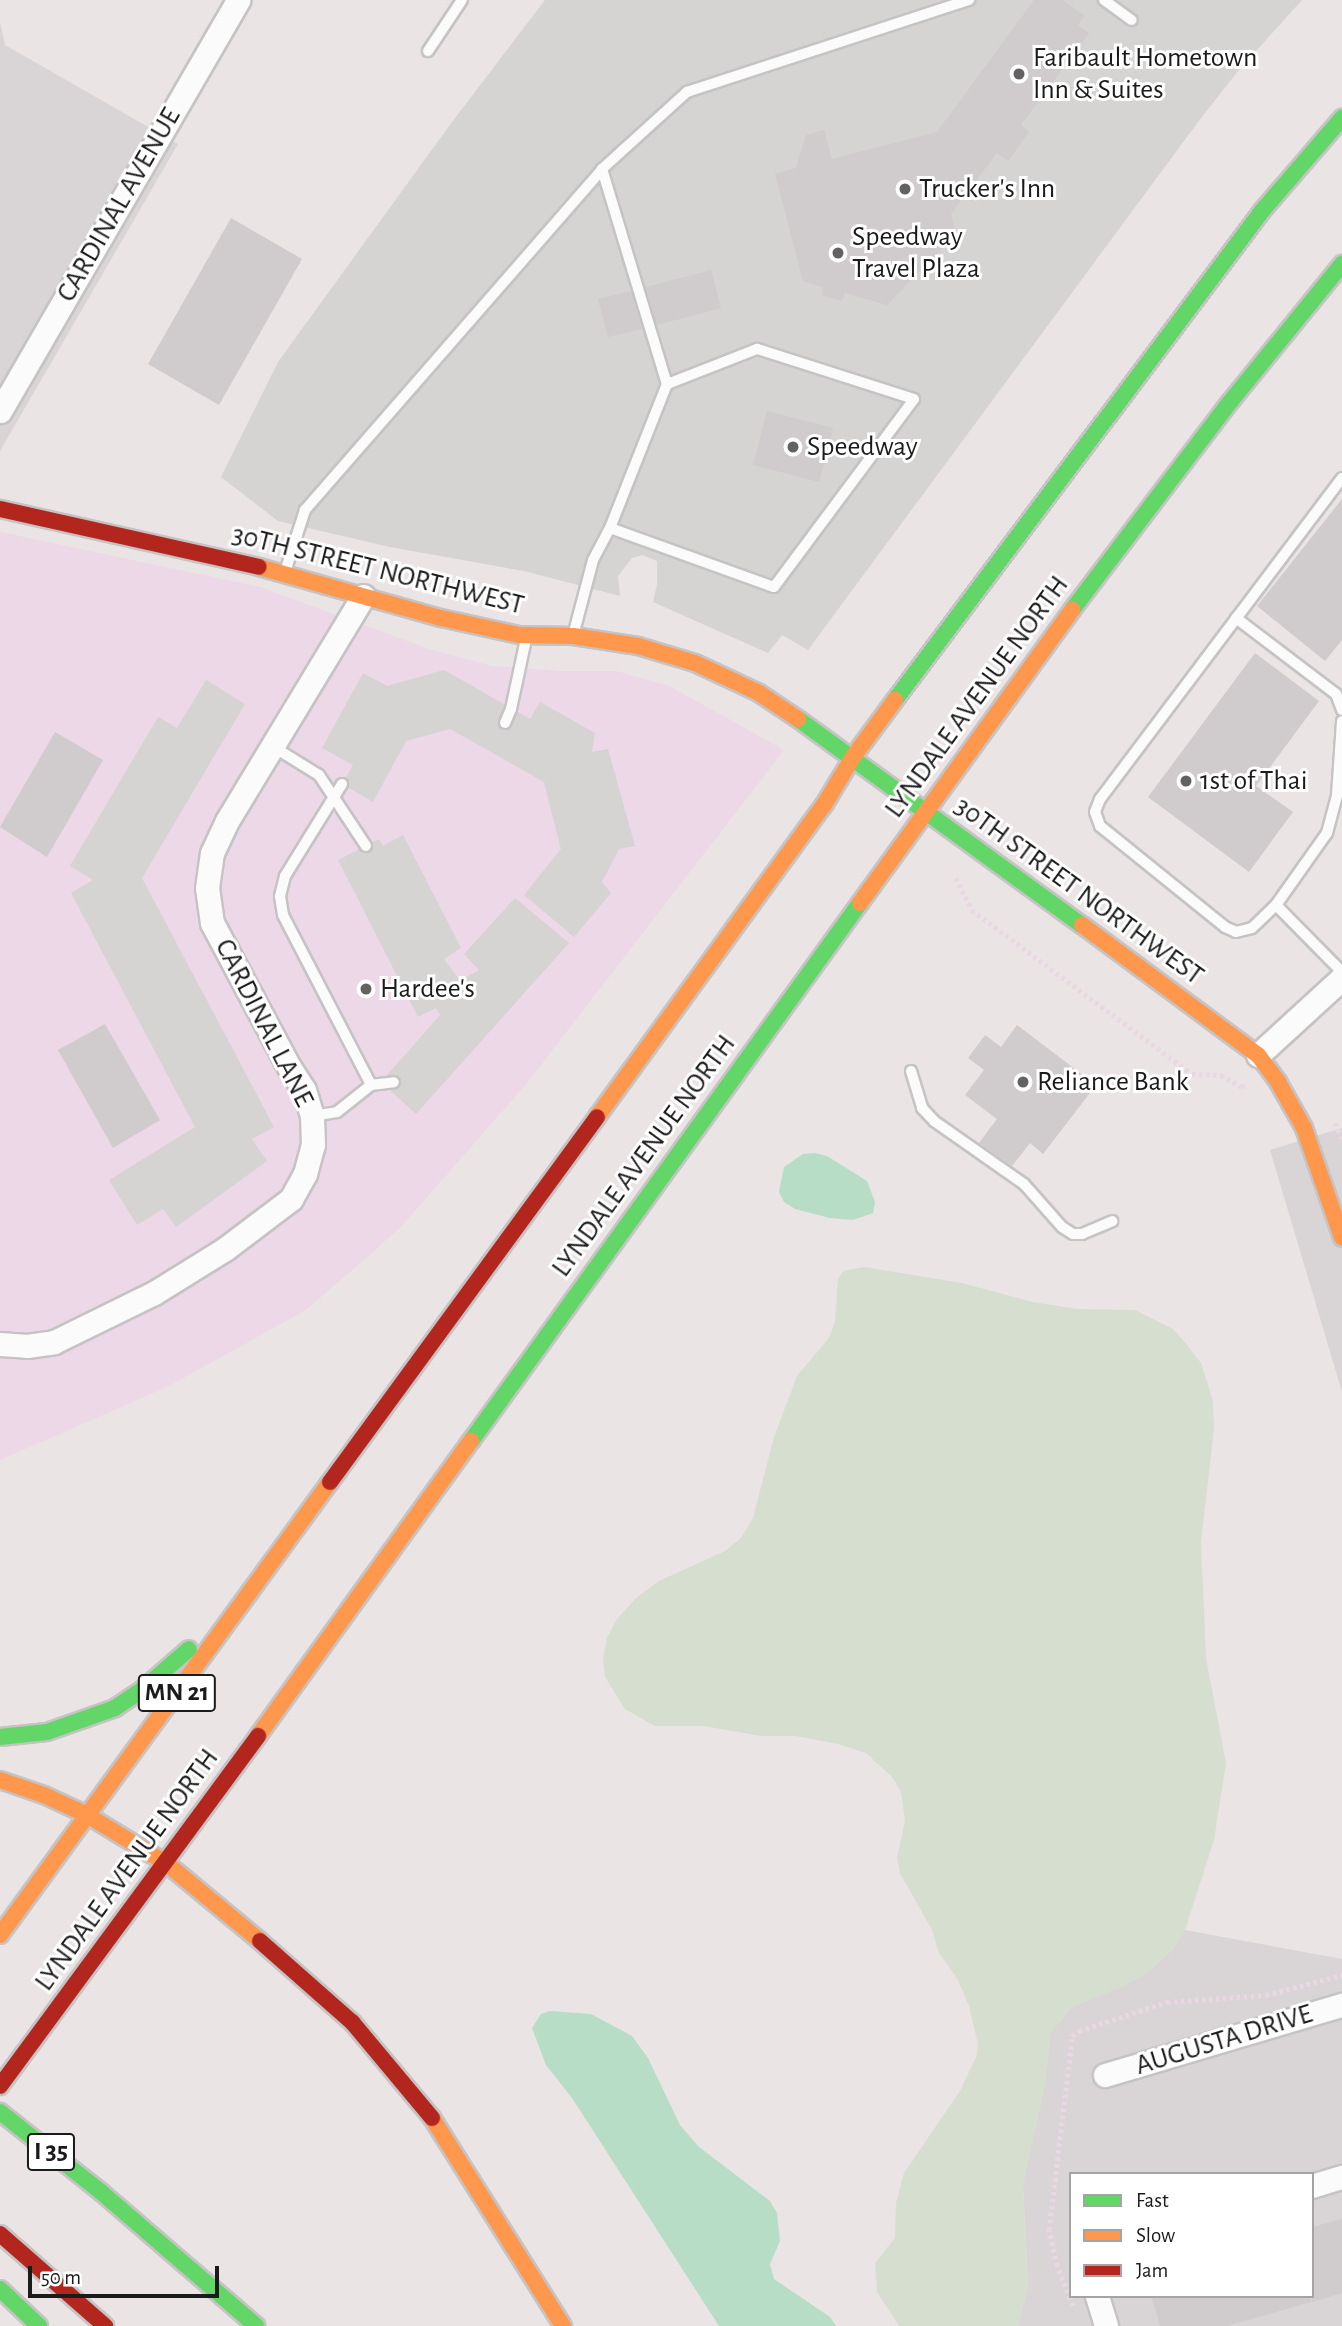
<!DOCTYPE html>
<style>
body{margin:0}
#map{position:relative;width:1342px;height:2326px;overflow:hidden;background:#eae4e4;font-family:"Alegreya Sans",sans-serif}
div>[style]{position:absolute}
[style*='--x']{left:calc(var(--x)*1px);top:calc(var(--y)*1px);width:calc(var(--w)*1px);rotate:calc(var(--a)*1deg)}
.residential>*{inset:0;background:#d9d5d6}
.commercial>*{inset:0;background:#ecd8e6}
.wetland>*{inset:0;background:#d6decf}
.parking>*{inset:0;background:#d6d3d3}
.water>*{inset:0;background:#b7ddc6}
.building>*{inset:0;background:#d0cbcd}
.path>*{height:4.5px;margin-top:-2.25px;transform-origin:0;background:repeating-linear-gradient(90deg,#e9d7e3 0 3.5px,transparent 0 7px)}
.roads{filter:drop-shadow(2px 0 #c5c3c3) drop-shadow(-2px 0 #c5c3c3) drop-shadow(0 2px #c5c3c3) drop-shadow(0 -2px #c5c3c3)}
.lane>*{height:10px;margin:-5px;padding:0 5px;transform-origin:5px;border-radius:5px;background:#fcfbfb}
.street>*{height:23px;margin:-11.5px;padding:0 11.5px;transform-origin:11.5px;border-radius:11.5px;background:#fcfbfb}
.fast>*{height:16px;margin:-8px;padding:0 8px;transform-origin:8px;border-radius:8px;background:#63d668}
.slow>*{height:16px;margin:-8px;padding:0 8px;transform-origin:8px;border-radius:8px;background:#ff974d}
.jam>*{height:16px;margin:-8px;padding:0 8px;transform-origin:8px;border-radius:8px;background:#b3261e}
.dots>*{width:19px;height:19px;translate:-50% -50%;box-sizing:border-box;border:4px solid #fff;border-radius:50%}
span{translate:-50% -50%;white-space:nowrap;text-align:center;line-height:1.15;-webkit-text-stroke:6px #fff;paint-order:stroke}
.shield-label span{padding:2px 5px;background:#fff;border:2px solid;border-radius:5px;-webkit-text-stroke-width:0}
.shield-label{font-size:26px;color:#1b1b1b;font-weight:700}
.poi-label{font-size:28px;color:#1b1b1b}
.left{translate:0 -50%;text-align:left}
.street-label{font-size:28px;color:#1b1b1b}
.legend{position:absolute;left:1069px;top:2172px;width:245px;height:126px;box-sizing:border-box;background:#fff;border:2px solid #a4a4a4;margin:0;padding:9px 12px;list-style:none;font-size:21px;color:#1b1b1b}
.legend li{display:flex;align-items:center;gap:14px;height:35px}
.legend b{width:35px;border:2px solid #a4a4a4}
.scale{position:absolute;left:28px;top:2266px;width:191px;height:32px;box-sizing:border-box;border:4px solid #1b1b1b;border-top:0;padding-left:9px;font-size:21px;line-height:24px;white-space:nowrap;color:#1b1b1b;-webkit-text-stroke:5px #fff;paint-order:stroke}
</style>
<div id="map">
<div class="residential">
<div style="clip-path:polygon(0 22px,5px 45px,178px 144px,0 451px)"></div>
<div style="clip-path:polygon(1342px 1128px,1342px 1392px,1270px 1150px)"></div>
<div style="clip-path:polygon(evenodd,1185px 1930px,1342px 1959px,1342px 2326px,1018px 2326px,1028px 2286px,1023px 2185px,1050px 2033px,1071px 2008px,1171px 1951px,1185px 1930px,1071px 2174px,1312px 2174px,1312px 2296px,1071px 2296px,1071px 2174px)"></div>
</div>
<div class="commercial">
<div style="clip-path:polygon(0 532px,260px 587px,432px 650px,492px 666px,559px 671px,616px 671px,669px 686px,784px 750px,527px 1083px,399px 1229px,306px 1310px,167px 1387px,0 1460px)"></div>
</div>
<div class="wetland">
<div style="clip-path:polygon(864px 1267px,962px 1283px,1033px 1302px,1077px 1309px,1135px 1310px,1173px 1329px,1187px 1345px,1201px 1363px,1213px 1401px,1214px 1429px,1201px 1542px,1206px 1658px,1226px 1763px,1214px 1840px,1185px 1930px,1171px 1951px,1150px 1971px,1124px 1986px,1071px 2008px,1051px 2033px,1045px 2086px,1023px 2185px,1028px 2286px,1018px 2326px,899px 2326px,877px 2292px,875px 2263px,895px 2238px,896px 2203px,904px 2173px,960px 2091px,977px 2055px,978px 2044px,969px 2006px,957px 1978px,939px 1953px,932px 1930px,900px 1873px,897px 1858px,905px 1821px,901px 1792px,893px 1778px,866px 1753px,838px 1744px,796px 1736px,761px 1736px,704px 1726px,655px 1726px,625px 1709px,605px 1677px,603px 1658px,607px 1638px,617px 1619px,636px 1598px,659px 1581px,725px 1551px,741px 1538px,753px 1518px,774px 1437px,797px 1376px,829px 1338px,835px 1322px,838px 1279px,843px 1271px)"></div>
</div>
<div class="parking">
<div style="clip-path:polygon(545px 0,1302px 0,1238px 71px,1198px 122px,808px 650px,782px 635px,768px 653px,653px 602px,657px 584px,657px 561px,642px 555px,632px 558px,618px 576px,620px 596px,524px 571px,390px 547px,278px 521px,221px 477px,278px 362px,452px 122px)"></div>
<div style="clip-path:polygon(444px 670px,530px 719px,540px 702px,595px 733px,592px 752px,608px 749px,635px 846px,619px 849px,602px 882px,611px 893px,574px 937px,524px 895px,561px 849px,544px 782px,450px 729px,406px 741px,373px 802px,342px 784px,353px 765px,322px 748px,363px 673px,387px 686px)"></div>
<div style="clip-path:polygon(206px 680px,245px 704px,142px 878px,274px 1127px,252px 1139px,267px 1161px,176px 1227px,163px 1209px,137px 1225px,109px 1180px,195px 1127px,71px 893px,93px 880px,70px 866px,158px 717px,177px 728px)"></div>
<div style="clip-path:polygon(403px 835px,461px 948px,444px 959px,460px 981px,479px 970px,464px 954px,515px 898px,569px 943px,416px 1114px,381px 1082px,440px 1015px,436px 1008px,418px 1017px,338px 860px,379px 839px,383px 846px)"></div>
</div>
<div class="water">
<div style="clip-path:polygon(815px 1153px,827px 1156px,867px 1181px,875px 1202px,873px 1213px,853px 1220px,830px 1218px,795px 1209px,784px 1202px,779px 1192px,784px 1167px,803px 1154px)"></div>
<div style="clip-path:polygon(550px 2011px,591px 2014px,632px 2036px,648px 2058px,680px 2125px,699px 2147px,770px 2201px,777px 2213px,780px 2241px,770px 2264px,774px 2279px,830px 2317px,836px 2326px,719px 2326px,572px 2098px,546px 2065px,532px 2028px,541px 2014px)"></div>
</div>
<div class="building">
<div style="clip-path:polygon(1034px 0,1063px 0,1085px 16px,1078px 25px,1089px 33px,1021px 125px,1029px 132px,1008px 161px,997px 153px,951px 214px,956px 234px,887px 305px,845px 293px,842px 301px,821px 295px,823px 287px,803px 281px,775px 174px,796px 168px,806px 135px,824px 130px,832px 159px,937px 132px)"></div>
<div style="clip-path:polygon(231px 218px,302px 259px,219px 405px,148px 364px)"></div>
<div style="clip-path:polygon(711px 270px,721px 308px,657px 325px,646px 287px)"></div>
<div style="clip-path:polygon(631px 291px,642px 329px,608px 337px,598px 299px)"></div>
<div style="clip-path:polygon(767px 411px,833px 428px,819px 482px,753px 465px)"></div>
<div style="clip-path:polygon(1342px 499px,1342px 640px,1325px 661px,1257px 606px)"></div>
<div style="clip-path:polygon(1255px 653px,1319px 701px,1256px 786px,1293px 812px,1249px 872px,1148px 797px)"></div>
<div style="clip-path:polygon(55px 732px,103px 760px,47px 857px,0 827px)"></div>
<div style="clip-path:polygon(105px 1024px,160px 1120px,113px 1148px,58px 1050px)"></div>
<div style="clip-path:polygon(1017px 1025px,1096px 1085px,1043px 1154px,1030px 1143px,1012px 1166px,979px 1143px,997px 1119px,965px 1095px,984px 1070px,968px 1058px,985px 1035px,1001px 1047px)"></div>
<div style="clip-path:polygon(1342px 2219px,1342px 2293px,1312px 2302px,1312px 2227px)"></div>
<div style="clip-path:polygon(1151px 2296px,1310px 2296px,1311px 2302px,1227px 2326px,1160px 2326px)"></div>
</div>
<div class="path">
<div style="--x:956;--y:878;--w:36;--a:63"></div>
<div style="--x:972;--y:910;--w:274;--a:36.7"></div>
<div style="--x:1192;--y:1074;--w:29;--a:2"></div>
<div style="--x:1221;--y:1075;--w:24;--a:30"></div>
<div style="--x:1242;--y:1087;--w:4;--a:-34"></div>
<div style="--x:1335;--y:1123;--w:17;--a:65"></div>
<div style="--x:1073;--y:2306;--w:43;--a:-111.8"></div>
<div style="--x:1057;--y:2266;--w:37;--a:-103"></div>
<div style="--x:1049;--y:2230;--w:195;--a:-83.2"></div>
<div style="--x:1072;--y:2036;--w:9;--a:-36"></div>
<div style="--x:1079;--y:2031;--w:93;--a:-18.2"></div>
<div style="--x:1167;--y:2002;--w:99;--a:-4"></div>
<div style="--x:1266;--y:1995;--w:79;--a:-14.7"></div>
</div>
<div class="roads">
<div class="lane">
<div style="--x:1104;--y:0;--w:34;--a:36"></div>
<div style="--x:428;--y:51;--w:61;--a:-56.3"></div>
<div style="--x:602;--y:169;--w:225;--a:73.2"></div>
<div style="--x:1342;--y:478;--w:402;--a:127"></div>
<div style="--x:1100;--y:799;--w:14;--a:111"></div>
<div style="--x:1095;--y:812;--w:15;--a:70"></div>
<div style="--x:1100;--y:826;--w:161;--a:38.9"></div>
<div style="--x:1225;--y:927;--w:12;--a:24"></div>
<div style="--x:1236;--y:932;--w:16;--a:-14"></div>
<div style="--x:1252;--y:928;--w:33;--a:-44"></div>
<div style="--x:1276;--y:905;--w:94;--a:45.4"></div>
<div style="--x:285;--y:572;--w:65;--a:-72.1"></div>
<div style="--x:305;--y:510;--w:452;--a:-48.9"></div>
<div style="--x:602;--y:169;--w:115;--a:-42.2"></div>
<div style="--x:687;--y:92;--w:297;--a:-18.1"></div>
<div style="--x:1236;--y:618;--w:126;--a:37.2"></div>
<div style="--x:1336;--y:694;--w:17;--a:69"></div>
<div style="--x:574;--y:632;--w:74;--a:-75.2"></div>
<div style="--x:593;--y:560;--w:36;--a:-62"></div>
<div style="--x:610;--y:528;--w:174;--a:19.8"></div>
<div style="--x:774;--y:587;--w:234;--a:-53.3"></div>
<div style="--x:914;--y:399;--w:165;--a:-162.3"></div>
<div style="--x:757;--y:349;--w:97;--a:158.7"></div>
<div style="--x:667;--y:384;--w:155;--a:111.6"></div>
<div style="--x:505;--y:723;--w:15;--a:-67"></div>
<div style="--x:511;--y:709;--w:72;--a:-77.9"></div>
<div style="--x:272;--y:746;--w:55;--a:31.7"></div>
<div style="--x:319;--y:775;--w:85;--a:56.5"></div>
<div style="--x:342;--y:784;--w:108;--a:121.8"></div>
<div style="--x:285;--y:876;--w:21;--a:104"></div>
<div style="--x:280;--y:896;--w:19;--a:81"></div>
<div style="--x:283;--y:915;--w:191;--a:62.6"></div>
<div style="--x:1276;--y:905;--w:88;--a:-54.7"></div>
<div style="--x:1327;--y:833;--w:39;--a:-75"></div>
<div style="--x:1337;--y:795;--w:74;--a:-86.1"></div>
<div style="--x:911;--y:1071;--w:39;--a:73"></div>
<div style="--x:922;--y:1108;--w:18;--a:47"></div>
<div style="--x:934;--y:1121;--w:110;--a:35"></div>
<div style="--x:1024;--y:1184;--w:57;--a:48.5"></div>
<div style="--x:1062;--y:1227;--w:13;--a:32"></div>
<div style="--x:1073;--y:1234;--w:9;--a:0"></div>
<div style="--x:1082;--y:1234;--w:33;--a:-23"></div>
<div style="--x:312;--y:1116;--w:25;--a:-9"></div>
<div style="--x:337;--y:1112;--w:43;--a:-38.5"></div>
<div style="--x:371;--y:1085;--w:23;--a:-7"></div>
</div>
<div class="street">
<div style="--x:0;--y:411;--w:475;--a:-59.9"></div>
<div style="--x:1258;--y:1055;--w:114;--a:-42.5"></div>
<div style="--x:0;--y:1344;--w:27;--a:4"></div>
<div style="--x:27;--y:1346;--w:27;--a:-8"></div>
<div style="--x:54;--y:1342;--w:111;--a:-26.1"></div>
<div style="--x:154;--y:1293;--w:84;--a:-31.8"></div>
<div style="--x:225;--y:1249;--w:83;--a:-37.1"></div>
<div style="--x:291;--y:1199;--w:29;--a:-61"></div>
<div style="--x:305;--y:1174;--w:30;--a:-75"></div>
<div style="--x:313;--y:1145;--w:29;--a:-92"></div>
<div style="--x:312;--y:1116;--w:27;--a:-107"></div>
<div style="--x:304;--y:1090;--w:27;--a:-123"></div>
<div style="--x:289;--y:1067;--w:163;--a:-118.1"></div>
<div style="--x:212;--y:923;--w:35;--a:-98"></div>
<div style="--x:207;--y:888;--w:35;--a:-82"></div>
<div style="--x:212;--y:853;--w:35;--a:-65"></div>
<div style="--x:227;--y:821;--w:263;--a:-58.8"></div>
<div style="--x:1105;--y:2075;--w:247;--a:-16.5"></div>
<div style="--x:1312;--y:2186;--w:31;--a:-17"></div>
<div style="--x:1097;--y:2296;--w:31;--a:73"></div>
</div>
<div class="fast">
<div style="--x:1072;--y:610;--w:261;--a:-52.8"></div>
<div style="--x:1230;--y:402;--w:178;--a:-50.9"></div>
<div style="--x:895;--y:700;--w:611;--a:-53.11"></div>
<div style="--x:1262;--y:211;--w:123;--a:-49.3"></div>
<div style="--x:798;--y:719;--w:351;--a:36"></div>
<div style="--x:471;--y:1441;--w:664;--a:-54.13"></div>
<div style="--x:0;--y:1737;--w:47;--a:-6.1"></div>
<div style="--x:47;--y:1732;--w:72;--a:-19.4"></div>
<div style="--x:115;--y:1708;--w:32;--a:-34"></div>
<div style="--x:142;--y:1690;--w:62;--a:-41.1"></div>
<div style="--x:0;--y:2112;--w:129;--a:38.4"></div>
<div style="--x:101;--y:2192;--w:205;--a:40.8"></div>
<div style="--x:0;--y:2289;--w:54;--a:43.5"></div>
</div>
<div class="slow">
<div style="--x:259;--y:567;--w:189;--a:15.7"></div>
<div style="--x:441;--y:618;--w:80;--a:12.3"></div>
<div style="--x:519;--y:635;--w:54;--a:1.1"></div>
<div style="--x:573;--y:636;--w:66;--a:8.7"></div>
<div style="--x:638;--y:646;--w:59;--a:16.6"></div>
<div style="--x:695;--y:663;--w:71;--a:25.1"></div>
<div style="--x:759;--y:693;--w:47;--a:33.7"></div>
<div style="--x:860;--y:903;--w:362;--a:-54.1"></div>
<div style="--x:1082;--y:925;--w:219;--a:36.5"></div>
<div style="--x:1258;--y:1055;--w:34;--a:53"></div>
<div style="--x:1278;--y:1082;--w:53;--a:60.5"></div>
<div style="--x:1304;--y:1128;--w:116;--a:70.9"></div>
<div style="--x:597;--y:1117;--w:386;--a:-54"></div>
<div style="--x:824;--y:805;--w:56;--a:-58.9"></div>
<div style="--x:853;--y:757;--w:71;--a:-53.6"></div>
<div style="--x:258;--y:1736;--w:364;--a:-54.2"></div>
<div style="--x:0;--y:1780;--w:46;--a:18.8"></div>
<div style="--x:44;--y:1795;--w:47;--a:24.9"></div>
<div style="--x:87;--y:1815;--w:92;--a:31.3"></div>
<div style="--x:166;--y:1863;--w:122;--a:39.7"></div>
<div style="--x:0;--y:1935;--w:560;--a:-53.93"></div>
<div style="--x:432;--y:2118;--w:246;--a:57.8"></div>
</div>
<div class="jam">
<div style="--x:0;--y:509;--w:265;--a:12.6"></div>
<div style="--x:330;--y:1482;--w:452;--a:-53.8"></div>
<div style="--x:260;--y:1941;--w:123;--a:41.4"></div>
<div style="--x:352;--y:2022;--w:125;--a:50.2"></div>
<div style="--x:0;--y:2086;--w:435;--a:-53.6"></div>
<div style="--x:0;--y:2234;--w:140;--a:41.2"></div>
</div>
</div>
<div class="dots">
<div style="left:1019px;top:74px;background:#636161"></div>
<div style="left:905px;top:189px;background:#636161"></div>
<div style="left:838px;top:253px;background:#636161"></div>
<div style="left:793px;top:447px;background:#636161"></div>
<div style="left:1186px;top:781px;background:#636161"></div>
<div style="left:366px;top:989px;background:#636161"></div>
<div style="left:1023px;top:1082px;background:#636161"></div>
</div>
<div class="shield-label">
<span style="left:177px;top:1693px">MN 21</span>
<span style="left:51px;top:2152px">I 35</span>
</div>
<div class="poi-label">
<span class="left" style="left:1033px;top:74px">Faribault Hometown<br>Inn &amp; Suites</span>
<span class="left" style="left:919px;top:189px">Trucker's Inn</span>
<span class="left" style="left:852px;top:253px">Speedway<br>Travel Plaza</span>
<span class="left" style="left:807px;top:447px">Speedway</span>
<span class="left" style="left:1200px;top:781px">1st of Thai</span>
<span class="left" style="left:380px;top:989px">Hardee's</span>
<span class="left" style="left:1037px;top:1082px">Reliance Bank</span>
</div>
<div class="street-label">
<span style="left:119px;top:205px;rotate:-60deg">CARDINAL AVENUE</span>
<span style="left:378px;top:570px;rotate:14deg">30TH STREET NORTHWEST</span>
<span style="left:977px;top:697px;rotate:-54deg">LYNDALE AVENUE NORTH</span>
<span style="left:1079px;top:891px;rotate:36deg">30TH STREET NORTHWEST</span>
<span style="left:264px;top:1023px;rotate:63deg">CARDINAL LANE</span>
<span style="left:644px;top:1156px;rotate:-54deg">LYNDALE AVENUE NORTH</span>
<span style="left:127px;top:1870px;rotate:-54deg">LYNDALE AVENUE NORTH</span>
<span style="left:1224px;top:2040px;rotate:-17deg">AUGUSTA DRIVE</span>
</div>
<ul class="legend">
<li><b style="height:9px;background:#63d668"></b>Fast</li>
<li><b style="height:9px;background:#ff974d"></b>Slow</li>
<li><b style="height:9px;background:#b3261e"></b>Jam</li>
</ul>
<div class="scale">50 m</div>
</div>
